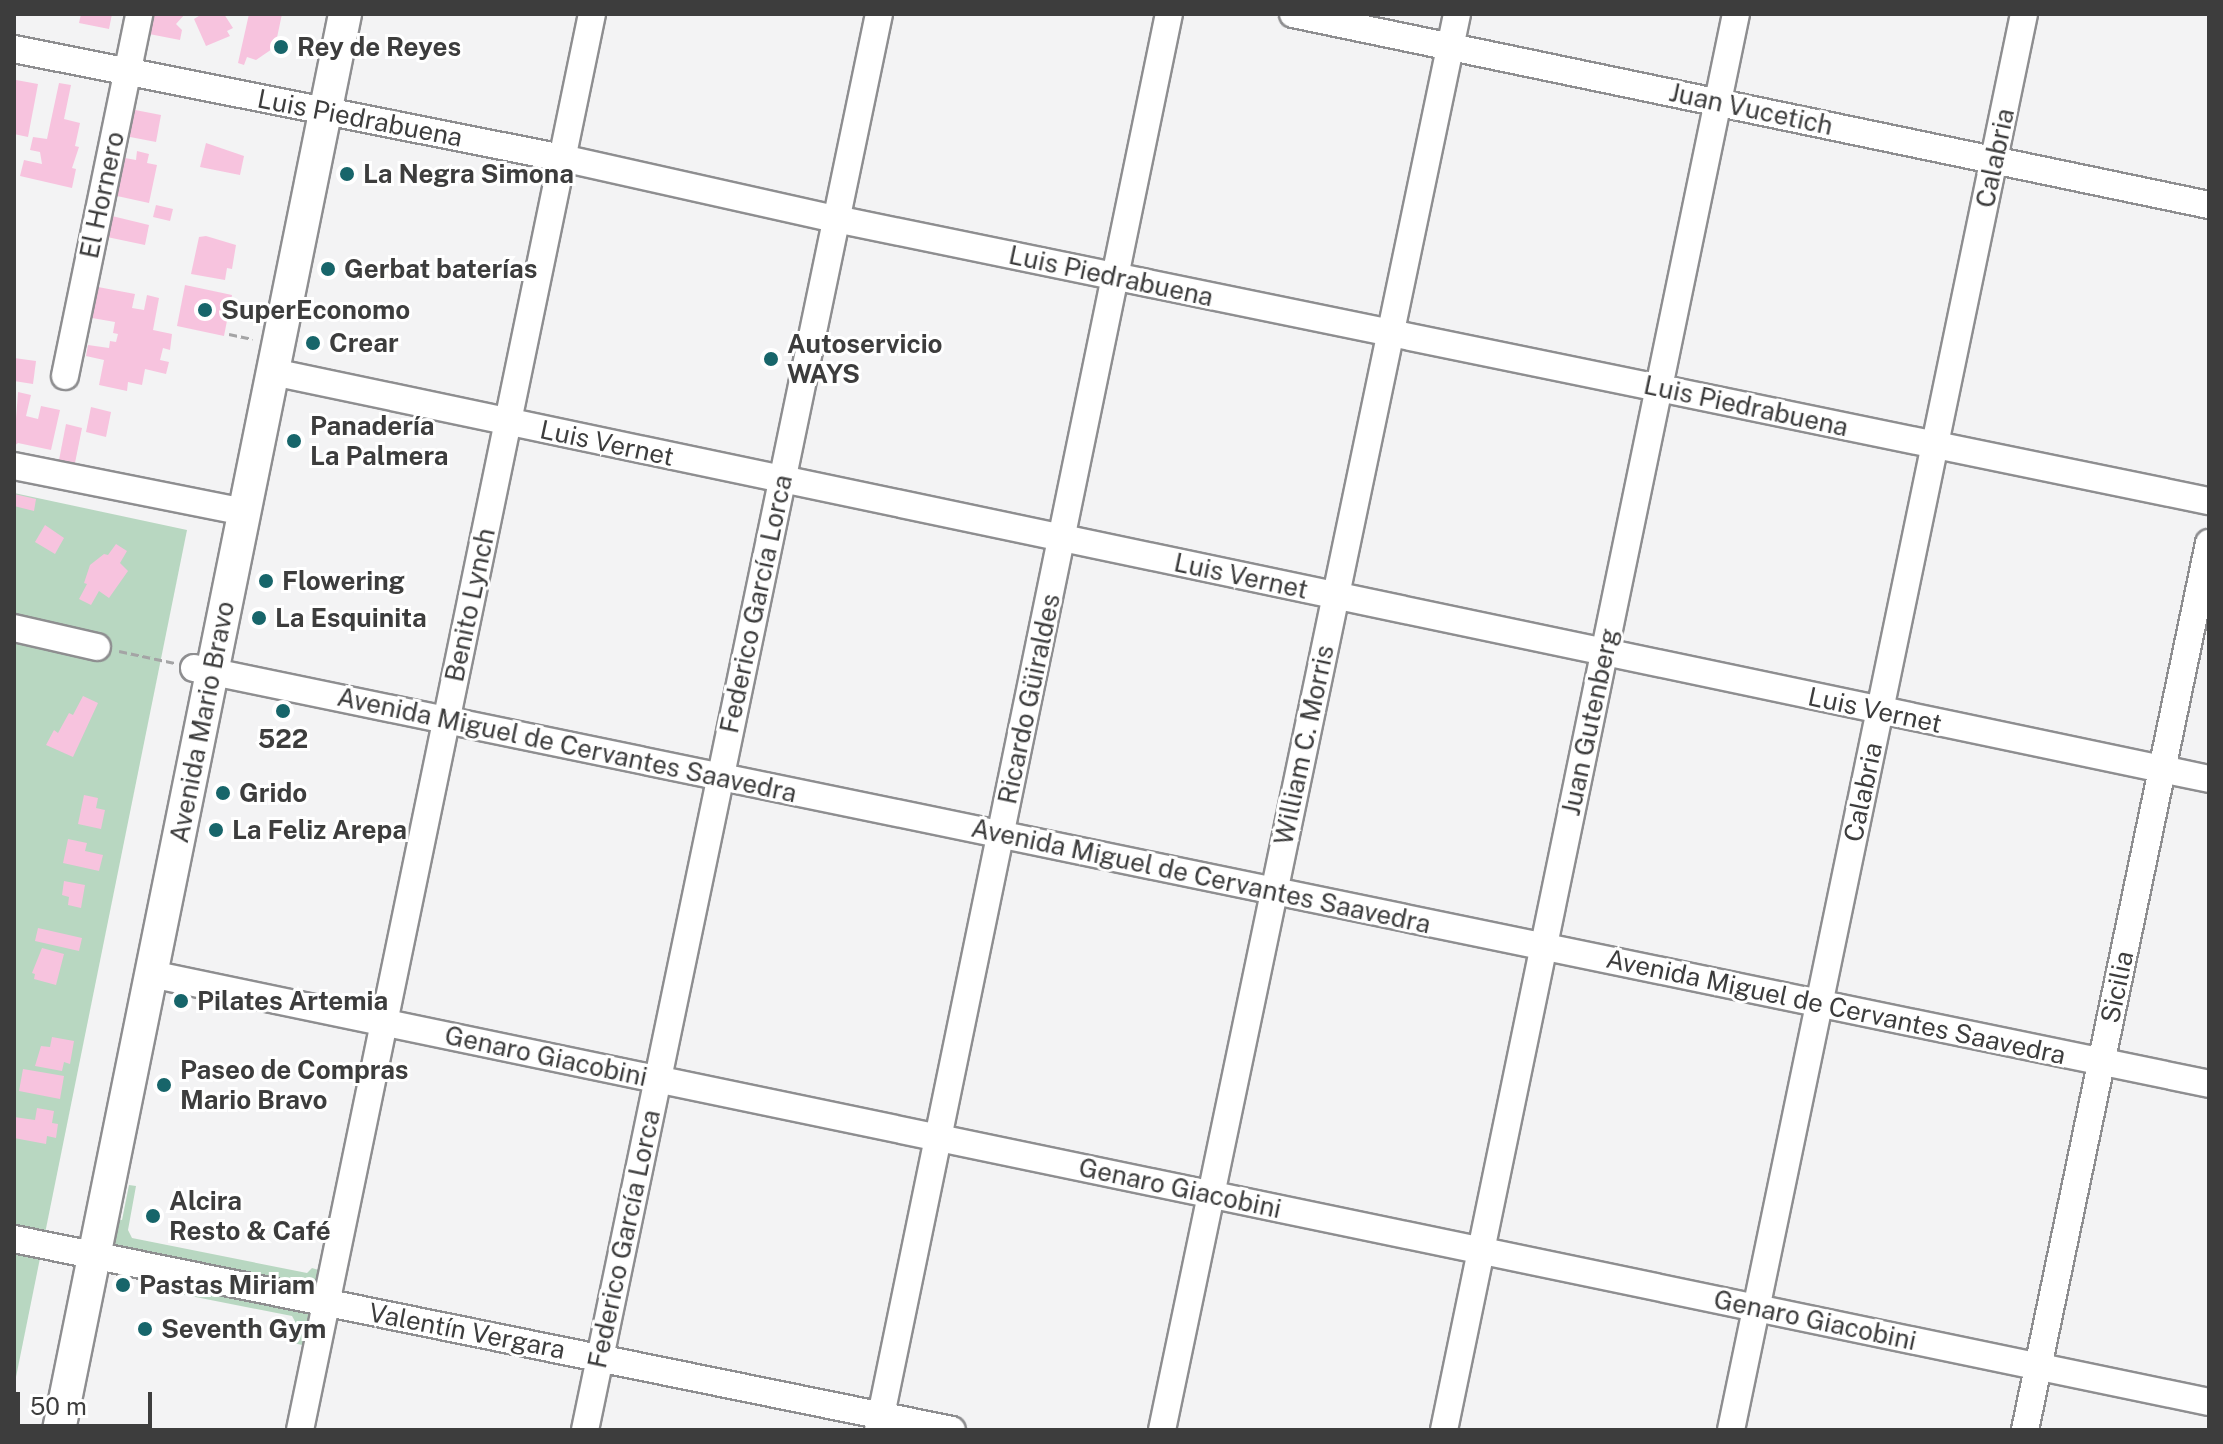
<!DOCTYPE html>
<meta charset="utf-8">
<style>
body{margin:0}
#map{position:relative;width:2223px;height:1444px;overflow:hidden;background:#f3f3f4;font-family:"Public Sans",sans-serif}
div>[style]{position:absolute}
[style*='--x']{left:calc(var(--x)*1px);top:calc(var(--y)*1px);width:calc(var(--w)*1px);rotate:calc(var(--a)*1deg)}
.green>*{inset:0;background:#b8d7c1}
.building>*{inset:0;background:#f7c3de}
.path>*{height:3px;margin-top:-1.5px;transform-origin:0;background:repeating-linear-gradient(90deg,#a4a4a5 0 8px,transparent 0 12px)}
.roads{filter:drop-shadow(2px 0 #8e8e90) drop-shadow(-2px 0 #8e8e90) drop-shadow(0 2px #8e8e90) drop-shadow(0 -2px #8e8e90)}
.minor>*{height:26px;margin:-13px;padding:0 13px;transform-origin:13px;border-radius:13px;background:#fff}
.major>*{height:32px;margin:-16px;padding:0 16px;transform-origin:16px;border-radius:16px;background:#fff}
.dots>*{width:22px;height:22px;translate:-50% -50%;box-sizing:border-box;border:4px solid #fff;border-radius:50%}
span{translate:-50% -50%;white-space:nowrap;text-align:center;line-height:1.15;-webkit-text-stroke:6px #fff;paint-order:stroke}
.poi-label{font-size:26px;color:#3d3d3d;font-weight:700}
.left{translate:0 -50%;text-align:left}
.street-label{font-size:26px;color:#3d3d3d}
.frame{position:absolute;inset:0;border:16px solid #3d3d3d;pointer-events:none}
.scale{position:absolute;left:16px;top:1392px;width:136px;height:36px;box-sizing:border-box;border:4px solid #3d3d3d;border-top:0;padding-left:10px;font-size:24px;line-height:28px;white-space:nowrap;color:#3d3d3d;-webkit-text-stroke:6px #fff;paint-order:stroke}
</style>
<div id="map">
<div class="green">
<div style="clip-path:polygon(14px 493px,187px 530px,14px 1387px)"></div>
<div style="clip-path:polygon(129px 1185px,136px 1186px,128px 1230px,132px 1238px,307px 1273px,312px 1268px,322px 1271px,319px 1280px,308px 1285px,120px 1247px,110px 1240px,111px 1218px,122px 1220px)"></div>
<div style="clip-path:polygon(152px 1276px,303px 1306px,312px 1314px,307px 1346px,293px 1343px,297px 1325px,292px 1316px,150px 1288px)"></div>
</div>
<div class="building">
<div style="clip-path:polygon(81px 14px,112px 14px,109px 29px,79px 23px)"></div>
<div style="clip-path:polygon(148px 14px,185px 14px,176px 24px,182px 30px,180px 40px,144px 33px)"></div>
<div style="clip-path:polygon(202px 14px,224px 14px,233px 28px,227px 31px,230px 36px,206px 46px,194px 19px)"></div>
<div style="clip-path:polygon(249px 14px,282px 14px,275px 47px,256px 60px,247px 57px,244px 65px,238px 63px)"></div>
<div style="clip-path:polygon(16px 80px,38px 84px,28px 137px,14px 134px)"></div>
<div style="clip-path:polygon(59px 83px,71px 85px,64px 119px,80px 123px,75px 146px,79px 147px,72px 168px,76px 169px,72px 188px,20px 176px,24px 160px,42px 164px,40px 152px,30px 150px,33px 137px,47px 139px)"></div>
<div style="clip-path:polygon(130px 109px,161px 115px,156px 142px,125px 136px)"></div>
<div style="clip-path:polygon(206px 143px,244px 156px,240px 175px,200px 167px)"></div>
<div style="clip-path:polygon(137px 151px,149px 154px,147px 163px,157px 165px,149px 203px,117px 196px,125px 158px,136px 160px)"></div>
<div style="clip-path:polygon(156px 205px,173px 209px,170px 221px,153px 217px)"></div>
<div style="clip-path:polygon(112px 216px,149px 225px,145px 245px,107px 237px)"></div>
<div style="clip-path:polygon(206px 236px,236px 245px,232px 269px,227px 268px,225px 280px,191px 274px,199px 237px)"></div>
<div style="clip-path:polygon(185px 285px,232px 295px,224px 336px,177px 326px)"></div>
<div style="clip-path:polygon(98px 287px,135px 294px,132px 308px,144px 310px,147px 295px,159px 298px,153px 330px,172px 334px,170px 350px,163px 348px,160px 360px,169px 362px,166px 374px,145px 369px,142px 385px,128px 382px,127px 391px,99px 385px,104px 360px,86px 356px,88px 345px,109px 348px,110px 341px,116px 342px,118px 334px,113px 333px,115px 322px,92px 318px)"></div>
<div style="clip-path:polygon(14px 358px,36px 361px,33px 384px,14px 381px)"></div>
<div style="clip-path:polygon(18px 392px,31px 395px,26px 416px,38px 419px,41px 406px,60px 410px,51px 450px,18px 443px,14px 446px)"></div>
<div style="clip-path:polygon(91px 407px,111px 412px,106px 437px,86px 432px)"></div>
<div style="clip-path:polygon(66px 424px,82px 428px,75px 463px,59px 460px)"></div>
<div style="clip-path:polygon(14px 494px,36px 499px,34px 511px,14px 506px)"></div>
<div style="clip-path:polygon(45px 525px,64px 538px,55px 554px,35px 542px)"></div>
<div style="clip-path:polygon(116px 544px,127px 551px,120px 563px,128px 571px,109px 598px,99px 591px,91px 605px,79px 599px,87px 584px,84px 583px,90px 565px,104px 554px,108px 555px)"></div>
<div style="clip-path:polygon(83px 696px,98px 703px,73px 757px,46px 745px,54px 730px,58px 733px,69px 713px,73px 715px)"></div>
<div style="clip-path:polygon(84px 795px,98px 798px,96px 808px,105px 810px,101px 829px,78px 824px)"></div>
<div style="clip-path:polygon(68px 839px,87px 843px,85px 851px,103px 855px,99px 871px,63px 863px)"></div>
<div style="clip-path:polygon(64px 881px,85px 885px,81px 908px,68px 905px,69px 897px,62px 895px)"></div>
<div style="clip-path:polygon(38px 928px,82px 938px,79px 951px,35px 941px)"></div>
<div style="clip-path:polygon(42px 948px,64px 954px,56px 985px,34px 979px,35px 974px,32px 973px)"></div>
<div style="clip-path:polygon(52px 1037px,74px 1041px,70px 1064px,64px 1062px,62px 1071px,35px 1066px,41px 1046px,50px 1047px)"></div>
<div style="clip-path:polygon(23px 1069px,64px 1076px,60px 1099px,19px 1091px)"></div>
<div style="clip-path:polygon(37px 1108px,54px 1111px,52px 1123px,58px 1124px,56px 1138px,47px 1136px,46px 1144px,14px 1138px,14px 1117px,35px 1120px)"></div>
</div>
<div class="path">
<div style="--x:229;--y:334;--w:24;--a:12"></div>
<div style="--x:119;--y:651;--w:57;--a:12.1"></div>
</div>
<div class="roads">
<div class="minor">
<div style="--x:1293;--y:14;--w:936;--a:11.78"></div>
<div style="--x:14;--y:49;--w:559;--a:11.25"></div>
<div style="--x:562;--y:158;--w:281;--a:12.6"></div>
<div style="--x:836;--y:219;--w:1402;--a:11.61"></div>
<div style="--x:273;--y:372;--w:1978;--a:11.87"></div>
<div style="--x:65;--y:376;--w:369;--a:-78.4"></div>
<div style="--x:14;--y:466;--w:236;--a:11.3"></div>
<div style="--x:14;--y:628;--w:85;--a:12.9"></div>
<div style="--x:194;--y:668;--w:2057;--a:11.66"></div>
<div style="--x:151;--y:974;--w:2102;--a:11.75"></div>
<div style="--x:14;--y:1239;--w:957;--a:11.51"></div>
<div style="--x:300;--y:1430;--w:1446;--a:-78.35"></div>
<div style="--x:585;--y:1430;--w:1446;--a:-78.27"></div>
<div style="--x:878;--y:1430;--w:1446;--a:-78.39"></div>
<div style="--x:1162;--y:1430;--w:1446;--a:-78.23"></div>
<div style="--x:1444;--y:1430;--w:1446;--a:-78.35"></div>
<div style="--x:1731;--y:1430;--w:1446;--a:-78.31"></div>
<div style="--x:2025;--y:1430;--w:906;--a:-78.28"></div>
</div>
<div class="major">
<div style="--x:59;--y:1430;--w:1445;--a:-78.58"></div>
</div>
</div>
<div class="dots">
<div style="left:281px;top:47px;background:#17656a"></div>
<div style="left:347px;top:174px;background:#17656a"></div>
<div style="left:328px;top:269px;background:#17656a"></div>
<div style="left:205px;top:310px;background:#17656a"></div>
<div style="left:313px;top:343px;background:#17656a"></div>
<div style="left:771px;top:359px;background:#17656a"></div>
<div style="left:294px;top:441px;background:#17656a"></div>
<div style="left:266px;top:581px;background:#17656a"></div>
<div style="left:259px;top:618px;background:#17656a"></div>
<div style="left:283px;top:711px;background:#17656a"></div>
<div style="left:223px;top:793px;background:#17656a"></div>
<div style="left:216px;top:830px;background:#17656a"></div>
<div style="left:181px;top:1001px;background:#17656a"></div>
<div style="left:164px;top:1085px;background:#17656a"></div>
<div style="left:153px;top:1216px;background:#17656a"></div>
<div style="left:123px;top:1285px;background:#17656a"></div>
<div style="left:145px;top:1329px;background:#17656a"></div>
</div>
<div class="poi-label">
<span class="left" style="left:297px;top:47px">Rey de Reyes</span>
<span class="left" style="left:363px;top:174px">La Negra Simona</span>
<span class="left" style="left:344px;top:269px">Gerbat baterías</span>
<span class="left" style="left:221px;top:310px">SuperEconomo</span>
<span class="left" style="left:329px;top:343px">Crear</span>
<span class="left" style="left:787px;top:359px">Autoservicio<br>WAYS</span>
<span class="left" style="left:310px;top:441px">Panadería<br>La Palmera</span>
<span class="left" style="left:282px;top:581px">Flowering</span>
<span class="left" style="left:275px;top:618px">La Esquinita</span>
<span style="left:283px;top:739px">522</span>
<span class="left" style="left:239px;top:793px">Grido</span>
<span class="left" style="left:232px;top:830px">La Feliz Arepa</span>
<span class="left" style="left:197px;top:1001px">Pilates Artemia</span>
<span class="left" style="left:180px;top:1085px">Paseo de Compras<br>Mario Bravo</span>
<span class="left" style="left:169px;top:1216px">Alcira<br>Resto &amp; Café</span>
<span class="left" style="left:139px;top:1285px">Pastas Miriam</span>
<span class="left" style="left:161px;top:1329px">Seventh Gym</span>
</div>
<div class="street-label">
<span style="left:1751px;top:109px;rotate:12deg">Juan Vucetich</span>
<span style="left:360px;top:118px;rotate:11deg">Luis Piedrabuena</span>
<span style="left:1995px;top:158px;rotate:-78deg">Calabria</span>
<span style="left:102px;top:195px;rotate:-78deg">El Hornero</span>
<span style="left:1111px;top:276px;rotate:12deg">Luis Piedrabuena</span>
<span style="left:1746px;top:406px;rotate:12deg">Luis Piedrabuena</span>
<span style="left:607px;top:443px;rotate:12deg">Luis Vernet</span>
<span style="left:1241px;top:576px;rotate:12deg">Luis Vernet</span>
<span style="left:756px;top:604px;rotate:-78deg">Federico García Lorca</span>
<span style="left:470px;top:605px;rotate:-78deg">Benito Lynch</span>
<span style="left:1029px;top:699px;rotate:-78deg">Ricardo Güiraldes</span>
<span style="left:1875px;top:710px;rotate:12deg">Luis Vernet</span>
<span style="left:202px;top:722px;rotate:-79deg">Avenida Mario Bravo</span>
<span style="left:1590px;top:722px;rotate:-78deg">Juan Gutenberg</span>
<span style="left:567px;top:745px;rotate:12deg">Avenida Miguel de Cervantes Saavedra</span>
<span style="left:1304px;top:745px;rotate:-78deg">William C. Morris</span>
<span style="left:1863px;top:792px;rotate:-78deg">Calabria</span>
<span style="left:1201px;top:876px;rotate:12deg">Avenida Miguel de Cervantes Saavedra</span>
<span style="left:2117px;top:987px;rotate:-78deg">Sicilia</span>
<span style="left:1836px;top:1007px;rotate:12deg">Avenida Miguel de Cervantes Saavedra</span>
<span style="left:546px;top:1056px;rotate:12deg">Genaro Giacobini</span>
<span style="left:1180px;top:1188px;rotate:12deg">Genaro Giacobini</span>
<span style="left:624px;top:1239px;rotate:-78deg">Federico García Lorca</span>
<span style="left:1815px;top:1320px;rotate:12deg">Genaro Giacobini</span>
<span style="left:467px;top:1331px;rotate:11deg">Valentín Vergara</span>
</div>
<div class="frame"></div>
<div class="scale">50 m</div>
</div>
